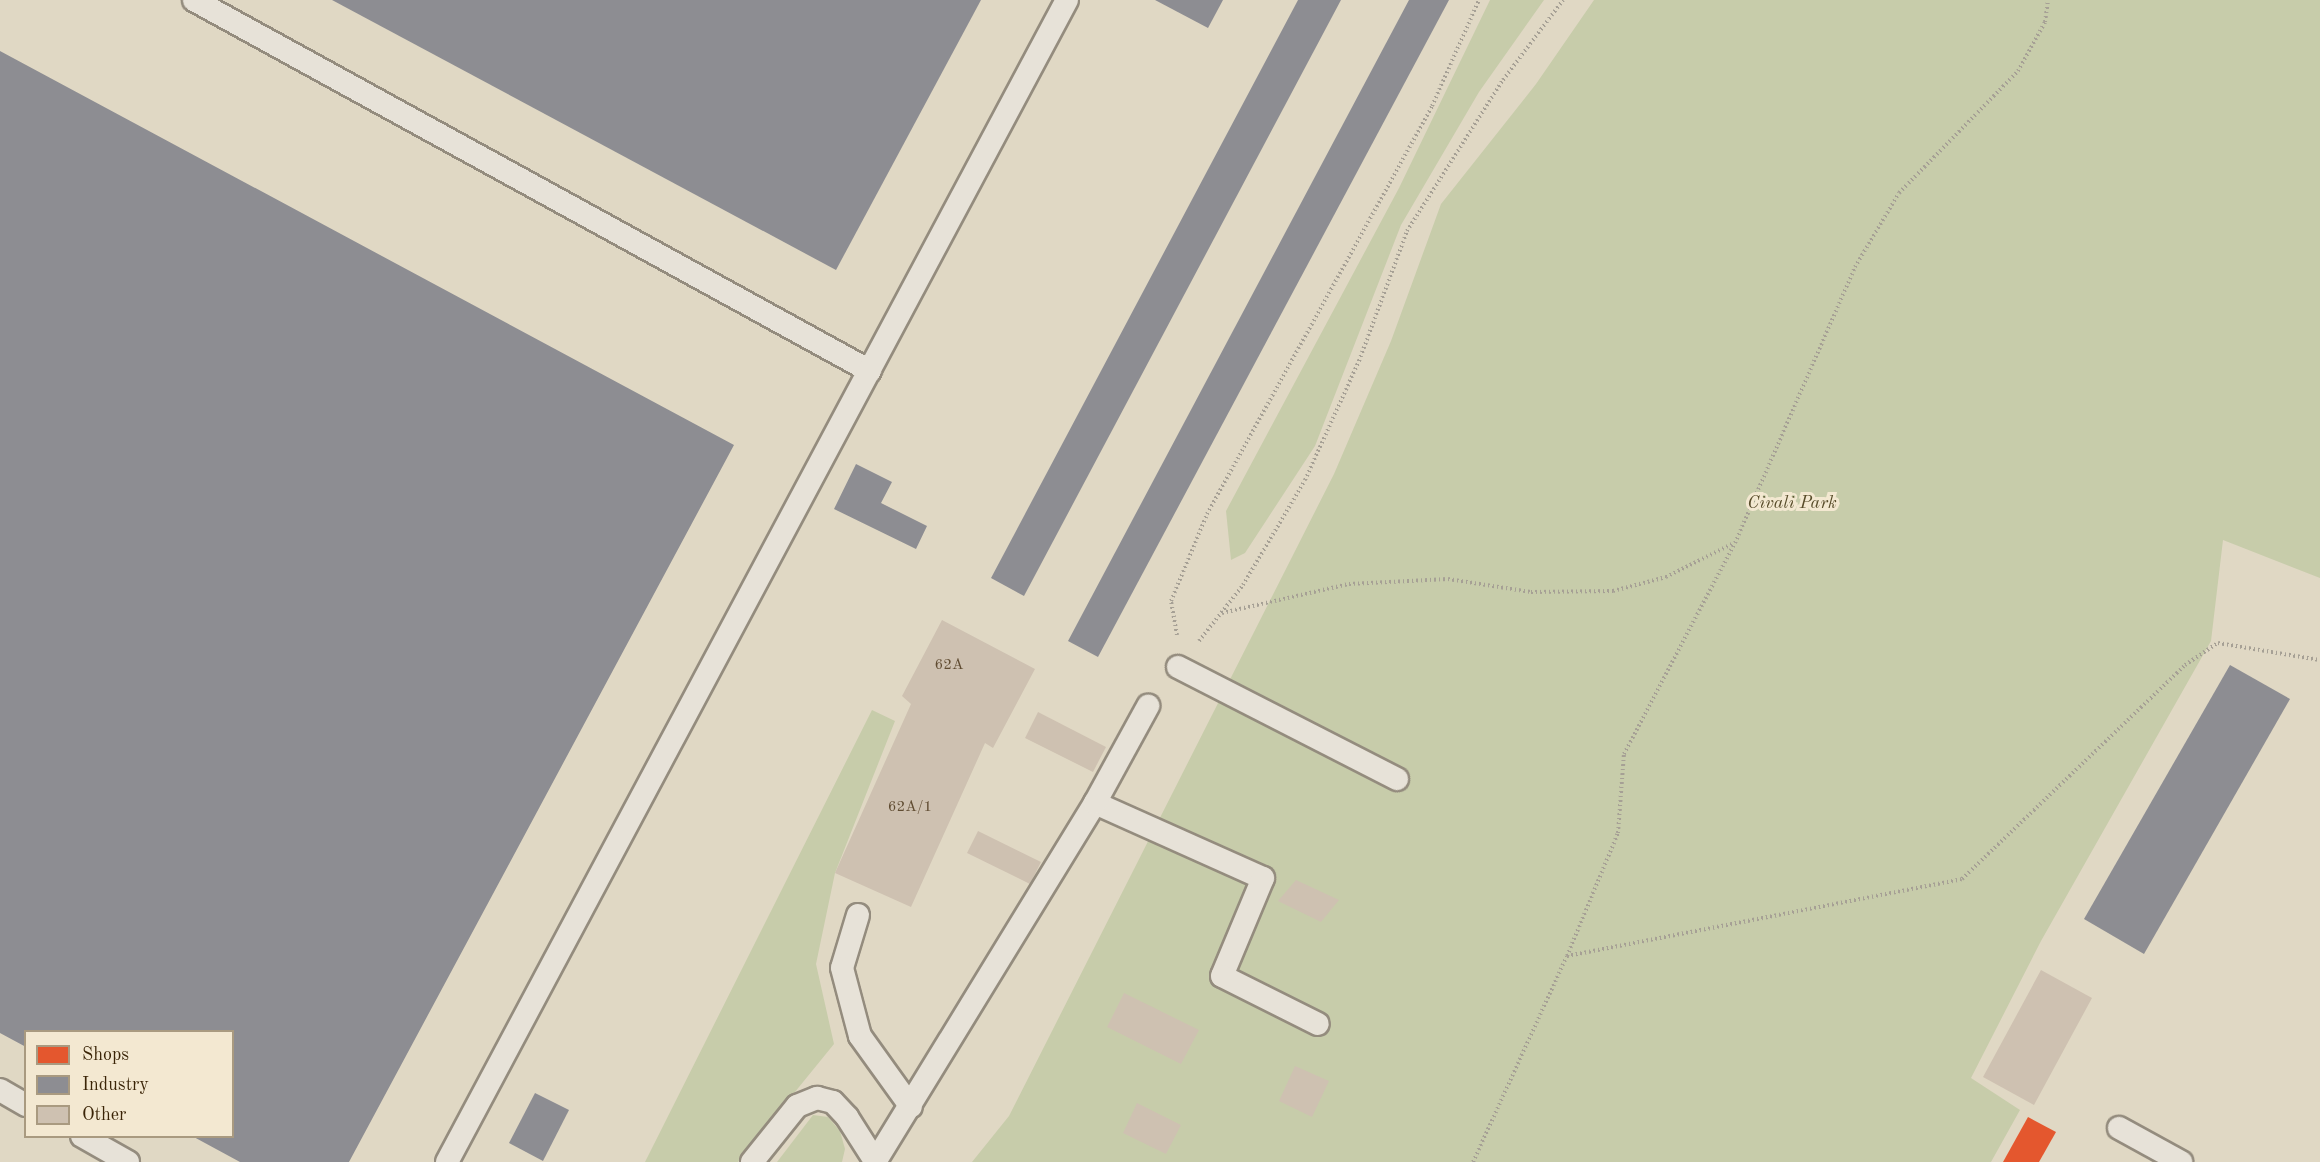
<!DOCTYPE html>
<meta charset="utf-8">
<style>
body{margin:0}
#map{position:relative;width:2320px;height:1162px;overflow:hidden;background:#e0d8c4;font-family:"Old Standard TT",serif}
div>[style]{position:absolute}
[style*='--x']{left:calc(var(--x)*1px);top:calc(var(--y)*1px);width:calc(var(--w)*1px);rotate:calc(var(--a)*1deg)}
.green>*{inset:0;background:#c7ccaa}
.shops>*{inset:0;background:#e4572e}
.industry>*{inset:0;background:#8d8d92}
.building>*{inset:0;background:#cec1b1}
.path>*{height:4px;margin-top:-2px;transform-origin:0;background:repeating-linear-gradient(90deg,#a6a095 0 1.5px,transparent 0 4.5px)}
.roads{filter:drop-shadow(2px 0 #948c7e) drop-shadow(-2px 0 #948c7e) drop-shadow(0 2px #948c7e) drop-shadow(0 -2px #948c7e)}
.service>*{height:22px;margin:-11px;padding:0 11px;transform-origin:11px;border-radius:11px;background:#e7e2d8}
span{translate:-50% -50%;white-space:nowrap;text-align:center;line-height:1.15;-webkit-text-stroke:6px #f3e8d1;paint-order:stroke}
.number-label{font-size:15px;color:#604c32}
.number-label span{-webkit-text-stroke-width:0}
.park-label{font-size:18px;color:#584c2a;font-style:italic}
.legend{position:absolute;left:24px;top:1030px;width:210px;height:108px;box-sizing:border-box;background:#f3e8d1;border:2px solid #a99a80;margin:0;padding:8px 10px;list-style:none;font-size:18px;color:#3a2407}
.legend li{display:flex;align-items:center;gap:12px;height:30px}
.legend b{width:30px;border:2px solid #a99a80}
</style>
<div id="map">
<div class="green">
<div style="clip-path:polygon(1490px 0,1544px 0,1479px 92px,1401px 225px,1315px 446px,1245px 553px,1231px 560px,1226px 511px,1399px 188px)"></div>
<div style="clip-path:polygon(1594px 0,2320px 0,2320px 578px,2223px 540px,2211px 641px,2041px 941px,1971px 1078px,2020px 1110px,1991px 1162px,972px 1162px,1009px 1116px,1334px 474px,1391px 341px,1441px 204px,1536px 84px)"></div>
<div style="clip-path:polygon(872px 710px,895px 721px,835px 873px,816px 964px,834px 1044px,738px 1162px,645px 1162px)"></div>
<div style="clip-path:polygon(813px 1115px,828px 1117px,840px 1131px,845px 1149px,842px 1162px,777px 1162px)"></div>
</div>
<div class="shops">
<div style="clip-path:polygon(2028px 1117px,2056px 1132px,2039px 1162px,2003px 1162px)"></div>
</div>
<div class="industry">
<div style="clip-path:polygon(332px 0,981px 0,836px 270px)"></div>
<div style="clip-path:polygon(1155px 0,1223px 0,1208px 28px)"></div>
<div style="clip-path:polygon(1298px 0,1341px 0,1024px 596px,991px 578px)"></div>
<div style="clip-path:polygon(1409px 0,1449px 0,1098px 657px,1068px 641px)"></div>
<div style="clip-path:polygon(0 51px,734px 445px,349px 1162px,240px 1162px,192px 1136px,232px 1136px,232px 1032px,26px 1032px,26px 1047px,0 1033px)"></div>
<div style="clip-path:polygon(856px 464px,892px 482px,881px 503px,927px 526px,916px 549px,834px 509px)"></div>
<div style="clip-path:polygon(2230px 665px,2290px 699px,2144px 954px,2084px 919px)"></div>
<div style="clip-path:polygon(535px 1093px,569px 1110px,543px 1161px,509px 1143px)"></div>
</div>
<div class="building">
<div style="clip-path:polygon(942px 620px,1035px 669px,993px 748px,985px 743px,911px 907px,835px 873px,911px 704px,902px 696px)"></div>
<div style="clip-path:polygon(1038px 712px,1106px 747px,1093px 772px,1025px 738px)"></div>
<div style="clip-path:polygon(978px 831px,1041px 862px,1030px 884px,967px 853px)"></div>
<div style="clip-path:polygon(1296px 880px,1339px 900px,1321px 922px,1278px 901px)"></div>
<div style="clip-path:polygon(2041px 970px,2092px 998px,2034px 1105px,1983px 1077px)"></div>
<div style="clip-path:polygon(1124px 993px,1199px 1030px,1181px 1064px,1107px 1027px)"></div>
<div style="clip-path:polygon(1295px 1066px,1329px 1081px,1312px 1117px,1279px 1101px)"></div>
<div style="clip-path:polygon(1137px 1103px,1181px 1125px,1166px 1154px,1123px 1133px)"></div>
</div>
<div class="path">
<div style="--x:1222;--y:613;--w:130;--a:-12.9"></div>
<div style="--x:1349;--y:584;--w:99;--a:-2.9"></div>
<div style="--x:1448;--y:579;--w:84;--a:8.9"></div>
<div style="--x:1531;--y:592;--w:82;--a:-0.7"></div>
<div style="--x:1613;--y:591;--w:55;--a:-14.8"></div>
<div style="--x:1666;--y:577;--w:76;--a:-26.6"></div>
<div style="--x:1177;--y:635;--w:35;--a:-100"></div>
<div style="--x:1171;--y:601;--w:94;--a:-67.5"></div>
<div style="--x:1207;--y:514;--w:466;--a:-61.1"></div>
<div style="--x:1432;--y:106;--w:116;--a:-66.1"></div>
<div style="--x:1199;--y:641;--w:71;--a:-51.8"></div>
<div style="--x:1243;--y:585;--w:122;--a:-59.4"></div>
<div style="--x:1305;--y:480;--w:131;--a:-65.6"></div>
<div style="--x:1359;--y:361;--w:139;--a:-69.7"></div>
<div style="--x:1407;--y:231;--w:179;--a:-57.6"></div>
<div style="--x:1503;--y:80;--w:100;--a:-53.1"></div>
<div style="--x:1567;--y:956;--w:133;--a:-67.5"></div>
<div style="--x:1618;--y:833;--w:79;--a:-85.7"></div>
<div style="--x:1624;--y:754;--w:238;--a:-62.3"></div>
<div style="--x:1735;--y:543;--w:301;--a:-66.5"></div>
<div style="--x:1855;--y:267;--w:86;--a:-59.3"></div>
<div style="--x:1899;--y:193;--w:170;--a:-45.7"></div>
<div style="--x:2018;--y:71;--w:56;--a:-61.1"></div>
<div style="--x:2045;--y:22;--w:22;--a:-82"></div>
<div style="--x:1473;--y:1162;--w:226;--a:-65.5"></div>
<div style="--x:1567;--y:956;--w:402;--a:-11"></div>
<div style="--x:1962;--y:879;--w:309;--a:-43.8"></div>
<div style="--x:2185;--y:665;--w:40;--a:-34"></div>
<div style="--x:2218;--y:643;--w:103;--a:9.5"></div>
</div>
<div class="roads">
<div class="service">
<div style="--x:194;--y:0;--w:771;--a:28.76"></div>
<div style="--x:1178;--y:667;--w:246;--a:27.1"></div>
<div style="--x:1095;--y:803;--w:184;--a:24.1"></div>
<div style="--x:1263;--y:878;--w:106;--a:112.7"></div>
<div style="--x:1222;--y:976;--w:107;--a:26.6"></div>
<div style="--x:858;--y:915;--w:55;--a:106.8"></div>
<div style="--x:842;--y:968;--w:70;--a:75.2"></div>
<div style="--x:860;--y:1036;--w:87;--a:54.3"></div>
<div style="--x:0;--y:1090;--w:30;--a:30"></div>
<div style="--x:2119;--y:1128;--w:71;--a:28.7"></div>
<div style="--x:82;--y:1136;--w:53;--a:29.5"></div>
<div style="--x:447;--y:1162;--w:1317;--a:-61.92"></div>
<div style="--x:752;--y:1162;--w:72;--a:-51.2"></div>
<div style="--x:797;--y:1106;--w:22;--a:-22"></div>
<div style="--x:817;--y:1098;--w:16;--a:14"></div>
<div style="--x:833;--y:1102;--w:21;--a:47"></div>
<div style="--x:847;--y:1117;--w:52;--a:57.5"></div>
<div style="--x:875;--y:1162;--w:421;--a:-58.5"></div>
<div style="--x:1095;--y:803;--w:111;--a:-61.3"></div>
</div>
</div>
<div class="number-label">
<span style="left:949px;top:666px">62А</span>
<span style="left:910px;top:808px">62А/1</span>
</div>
<div class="park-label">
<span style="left:1792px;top:503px">Civali Park</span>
</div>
<ul class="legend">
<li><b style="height:16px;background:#e4572e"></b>Shops</li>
<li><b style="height:16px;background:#8d8d92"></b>Industry</li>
<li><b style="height:16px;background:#cec1b1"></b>Other</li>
</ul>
</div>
